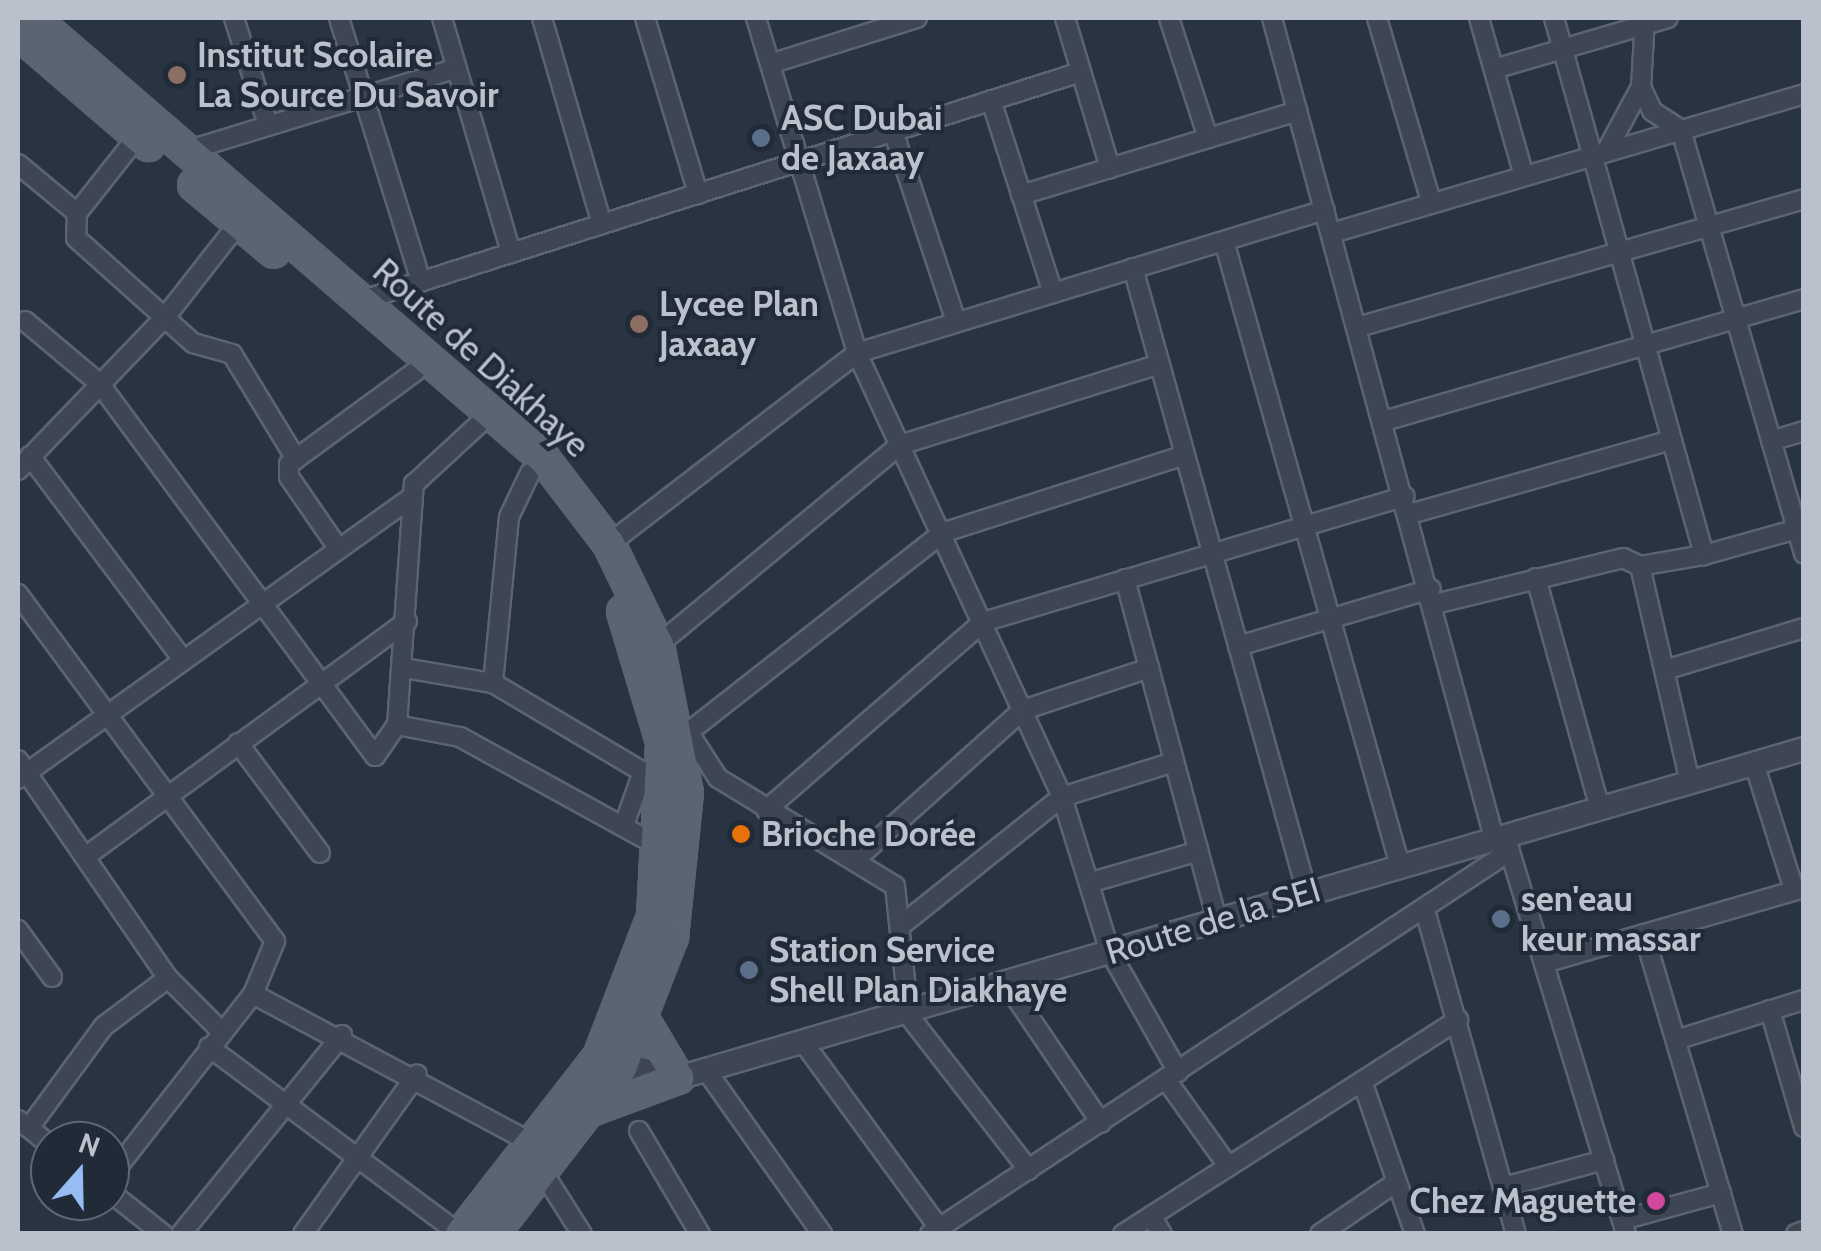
<!DOCTYPE html>
<meta charset="utf-8">
<style>
body{margin:0}
#map{position:relative;width:1821px;height:1251px;overflow:hidden;background:#293442;font-family:Cabin,sans-serif}
div>[style]{position:absolute}
[style*='--x']{left:calc(var(--x)*1px);top:calc(var(--y)*1px);width:calc(var(--w)*1px);rotate:calc(var(--a)*1deg)}
.roads{filter:drop-shadow(2px 0 #5b6470) drop-shadow(-2px 0 #5b6470) drop-shadow(0 2px #5b6470) drop-shadow(0 -2px #5b6470)}
.minor>*{height:18px;margin:-9px;padding:0 9px;transform-origin:9px;border-radius:9px;background:#3d4652}
.tertiary>*{height:22px;margin:-11px;padding:0 11px;transform-origin:11px;border-radius:11px;background:#3d4652}
.primary>*{height:30px;margin:-15px;padding:0 15px;transform-origin:15px;border-radius:15px;background:#5b6572}
.dots>*{width:28px;height:28px;translate:-50% -50%;box-sizing:border-box;border:5px solid #212b38;border-radius:50%}
span{translate:-50% -50%;white-space:nowrap;text-align:center;line-height:1.15;-webkit-text-stroke:8px #212b38;paint-order:stroke}
.poi-label{font-size:35px;color:#bac1cc;font-weight:700}
.left{translate:0 -50%;text-align:left}
.right{translate:-100% -50%;text-align:right}
.street-label{font-size:35px;color:#bac1cc}
.frame{position:absolute;inset:0;border:20px solid #bac1cc;pointer-events:none}
.north{position:absolute;left:30px;top:1121px;width:100px;height:100px;box-sizing:border-box;background:#212b38;border:2px solid #5e6773;border-radius:50%;rotate:20deg;font-size:28px;font-weight:700;line-height:40px;text-align:center;color:#bac1cc}
.north::after{content:'';display:block;margin:auto;width:35px;height:45px;background:#97bcf4;clip-path:polygon(50% 0,100% 100%,50% 72%,0 100%)}
</style>
<div id="map">
<div class="roads">
<div class="minor">
<div style="--x:234;--y:18;--w:109;--a:72.4"></div>
<div style="--x:339;--y:18;--w:276;--a:72.7"></div>
<div style="--x:442;--y:18;--w:245;--a:73.6"></div>
<div style="--x:542;--y:18;--w:215;--a:73.8"></div>
<div style="--x:645;--y:18;--w:184;--a:73.2"></div>
<div style="--x:756;--y:18;--w:350;--a:73.2"></div>
<div style="--x:857;--y:353;--w:489;--a:65.2"></div>
<div style="--x:1062;--y:797;--w:162;--a:72.8"></div>
<div style="--x:1110;--y:952;--w:138;--a:60.5"></div>
<div style="--x:1065;--y:18;--w:157;--a:73.3"></div>
<div style="--x:1169;--y:18;--w:126;--a:72"></div>
<div style="--x:1272;--y:18;--w:850;--a:74.85"></div>
<div style="--x:1377;--y:18;--w:192;--a:73.6"></div>
<div style="--x:1479;--y:18;--w:164;--a:74.1"></div>
<div style="--x:1554;--y:18;--w:558;--a:74.39"></div>
<div style="--x:1645;--y:18;--w:69;--a:93.3"></div>
<div style="--x:1641;--y:87;--w:26;--a:65"></div>
<div style="--x:1652;--y:111;--w:35;--a:33"></div>
<div style="--x:1681;--y:130;--w:441;--a:73.8"></div>
<div style="--x:770;--y:64;--w:154;--a:-17.4"></div>
<div style="--x:1494;--y:69;--w:181;--a:-16.3"></div>
<div style="--x:991;--y:100;--w:203;--a:72.2"></div>
<div style="--x:893;--y:131;--w:201;--a:71.7"></div>
<div style="--x:138;--y:136;--w:98;--a:128.4"></div>
<div style="--x:77;--y:213;--w:25;--a:92"></div>
<div style="--x:76;--y:238;--w:157;--a:41.9"></div>
<div style="--x:193;--y:343;--w:41;--a:15.8"></div>
<div style="--x:232;--y:354;--w:123;--a:58.6"></div>
<div style="--x:186;--y:151;--w:283;--a:-17"></div>
<div style="--x:1606;--y:152;--w:74;--a:-61.7"></div>
<div style="--x:18;--y:164;--w:77;--a:39.7"></div>
<div style="--x:1021;--y:195;--w:289;--a:-16.9"></div>
<div style="--x:1332;--y:233;--w:492;--a:-16.4"></div>
<div style="--x:1224;--y:241;--w:649;--a:74.27"></div>
<div style="--x:1133;--y:268;--w:649;--a:74.44"></div>
<div style="--x:363;--y:300;--w:753;--a:-17.62"></div>
<div style="--x:25;--y:321;--w:97;--a:40"></div>
<div style="--x:99;--y:383;--w:464;--a:53.5"></div>
<div style="--x:375;--y:756;--w:38;--a:-55"></div>
<div style="--x:397;--y:725;--w:242;--a:-86"></div>
<div style="--x:414;--y:484;--w:87;--a:-42.7"></div>
<div style="--x:1358;--y:327;--w:464;--a:-16"></div>
<div style="--x:1384;--y:421;--w:437;--a:-16.2"></div>
<div style="--x:1771;--y:441;--w:34;--a:-17"></div>
<div style="--x:30;--y:456;--w:255;--a:53.1"></div>
<div style="--x:18;--y:470;--w:214;--a:-46.1"></div>
<div style="--x:166;--y:316;--w:118;--a:-51.9"></div>
<div style="--x:1410;--y:514;--w:272;--a:-15.8"></div>
<div style="--x:609;--y:544;--w:313;--a:-37.6"></div>
<div style="--x:857;--y:353;--w:489;--a:-17"></div>
<div style="--x:338;--y:548;--w:86;--a:-124.6"></div>
<div style="--x:289;--y:477;--w:13;--a:-90"></div>
<div style="--x:289;--y:464;--w:157;--a:-36.2"></div>
<div style="--x:1640;--y:566;--w:222;--a:77"></div>
<div style="--x:1536;--y:578;--w:239;--a:74.5"></div>
<div style="--x:1125;--y:579;--w:353;--a:74.9"></div>
<div style="--x:18;--y:594;--w:432;--a:53.5"></div>
<div style="--x:275;--y:941;--w:57;--a:112.5"></div>
<div style="--x:253;--y:994;--w:232;--a:128"></div>
<div style="--x:1435;--y:604;--w:194;--a:-13.7"></div>
<div style="--x:1623;--y:558;--w:19;--a:25"></div>
<div style="--x:1640;--y:566;--w:65;--a:-9.8"></div>
<div style="--x:1704;--y:555;--w:104;--a:-15.6"></div>
<div style="--x:658;--y:645;--w:314;--a:-39.6"></div>
<div style="--x:900;--y:445;--w:272;--a:-17.3"></div>
<div style="--x:1238;--y:646;--w:201;--a:-16.5"></div>
<div style="--x:404;--y:668;--w:90;--a:9.6"></div>
<div style="--x:493;--y:683;--w:174;--a:30.7"></div>
<div style="--x:643;--y:772;--w:22;--a:5"></div>
<div style="--x:1665;--y:670;--w:145;--a:-16.8"></div>
<div style="--x:493;--y:683;--w:167;--a:-84.5"></div>
<div style="--x:509;--y:517;--w:49;--a:-64.5"></div>
<div style="--x:397;--y:725;--w:64;--a:10.8"></div>
<div style="--x:460;--y:737;--w:230;--a:28.8"></div>
<div style="--x:691;--y:736;--w:50;--a:57.3"></div>
<div style="--x:718;--y:778;--w:207;--a:31.4"></div>
<div style="--x:895;--y:886;--w:131;--a:83.9"></div>
<div style="--x:909;--y:1016;--w:195;--a:52.1"></div>
<div style="--x:681;--y:738;--w:332;--a:-38.1"></div>
<div style="--x:942;--y:533;--w:255;--a:-17.8"></div>
<div style="--x:238;--y:743;--w:137;--a:53.3"></div>
<div style="--x:18;--y:760;--w:265;--a:55.5"></div>
<div style="--x:168;--y:978;--w:75;--a:45"></div>
<div style="--x:1754;--y:763;--w:133;--a:72.5"></div>
<div style="--x:18;--y:779;--w:481;--a:-35.6"></div>
<div style="--x:766;--y:810;--w:287;--a:-40.9"></div>
<div style="--x:983;--y:622;--w:440;--a:-16.6"></div>
<div style="--x:624;--y:825;--w:56;--a:-70.3"></div>
<div style="--x:1507;--y:842;--w:410;--a:73.1"></div>
<div style="--x:85;--y:857;--w:399;--a:-36.2"></div>
<div style="--x:855;--y:860;--w:225;--a:-41.8"></div>
<div style="--x:1023;--y:710;--w:133;--a:-18.4"></div>
<div style="--x:1092;--y:882;--w:111;--a:-16.2"></div>
<div style="--x:1426;--y:914;--w:332;--a:74.3"></div>
<div style="--x:904;--y:923;--w:202;--a:-38.6"></div>
<div style="--x:1062;--y:797;--w:117;--a:-17.4"></div>
<div style="--x:18;--y:930;--w:58;--a:54.1"></div>
<div style="--x:1644;--y:934;--w:313;--a:73.5"></div>
<div style="--x:1544;--y:963;--w:271;--a:-16.1"></div>
<div style="--x:1006;--y:983;--w:169;--a:55.8"></div>
<div style="--x:253;--y:994;--w:321;--a:28.1"></div>
<div style="--x:1770;--y:1010;--w:122;--a:73.8"></div>
<div style="--x:1676;--y:1040;--w:134;--a:-17.4"></div>
<div style="--x:803;--y:1042;--w:230;--a:53.8"></div>
<div style="--x:209;--y:1047;--w:313;--a:36.7"></div>
<div style="--x:706;--y:1070;--w:201;--a:54.7"></div>
<div style="--x:1167;--y:1081;--w:105;--a:54.3"></div>
<div style="--x:1362;--y:1081;--w:162;--a:70.9"></div>
<div style="--x:18;--y:1120;--w:14;--a:36"></div>
<div style="--x:29;--y:1128;--w:127;--a:-53.7"></div>
<div style="--x:104;--y:1026;--w:80;--a:-36.9"></div>
<div style="--x:29;--y:1128;--w:27;--a:39"></div>
<div style="--x:639;--y:1131;--w:120;--a:59.4"></div>
<div style="--x:544;--y:1174;--w:71;--a:57.7"></div>
<div style="--x:1504;--y:1187;--w:104;--a:-15.1"></div>
<div style="--x:110;--y:1192;--w:68;--a:38.4"></div>
<div style="--x:1151;--y:1216;--w:21;--a:59"></div>
<div style="--x:1622;--y:1220;--w:103;--a:-15.3"></div>
<div style="--x:181;--y:1234;--w:256;--a:-51"></div>
<div style="--x:303;--y:1234;--w:196;--a:-54.5"></div>
<div style="--x:930;--y:1234;--w:695;--a:-33.44"></div>
<div style="--x:1123;--y:1234;--w:398;--a:-32.6"></div>
<div style="--x:1320;--y:1234;--w:87;--a:-34.2"></div>
<div style="--x:1796;--y:1234;--w:9;--a:-21"></div>
</div>
<div class="tertiary">
<div style="--x:607;--y:1061;--w:73;--a:13.5"></div>
<div style="--x:678;--y:1078;--w:1173;--a:-16.29"></div>
</div>
<div class="primary">
<div style="--x:33;--y:18;--w:675;--a:40.79"></div>
<div style="--x:544;--y:459;--w:107;--a:52.6"></div>
<div style="--x:609;--y:544;--w:112;--a:64.1"></div>
<div style="--x:658;--y:645;--w:151;--a:78.9"></div>
<div style="--x:687;--y:793;--w:145;--a:95.9"></div>
<div style="--x:672;--y:937;--w:141;--a:111.3"></div>
<div style="--x:621;--y:1068;--w:210;--a:127.6"></div>
<div style="--x:18;--y:33;--w:172;--a:40.7"></div>
<div style="--x:194;--y:185;--w:104;--a:39.9"></div>
<div style="--x:594;--y:1109;--w:90;--a:-20.3"></div>
<div style="--x:678;--y:1078;--w:66;--a:-120.8"></div>
<div style="--x:461;--y:1234;--w:224;--a:-52.1"></div>
<div style="--x:599;--y:1057;--w:151;--a:-69"></div>
<div style="--x:653;--y:916;--w:174;--a:-87"></div>
<div style="--x:662;--y:742;--w:136;--a:-106.7"></div>
</div>
</div>
<div class="dots">
<div style="left:177px;top:75px;background:#8d6e63"></div>
<div style="left:761px;top:138px;background:#5c6f8a"></div>
<div style="left:639px;top:324px;background:#8d6e63"></div>
<div style="left:741px;top:834px;background:#e8710a"></div>
<div style="left:1501px;top:919px;background:#5c6f8a"></div>
<div style="left:749px;top:970px;background:#5c6f8a"></div>
<div style="left:1656px;top:1201px;background:#d1479c"></div>
</div>
<div class="poi-label">
<span class="left" style="left:197px;top:75px">Institut Scolaire<br>La Source Du Savoir</span>
<span class="left" style="left:781px;top:138px">ASC Dubai<br>de Jaxaay</span>
<span class="left" style="left:659px;top:324px">Lycee Plan<br>Jaxaay</span>
<span class="left" style="left:761px;top:834px">Brioche Dorée</span>
<span class="left" style="left:1521px;top:919px">sen'eau<br>keur massar</span>
<span class="left" style="left:769px;top:970px">Station Service<br>Shell Plan Diakhaye</span>
<span class="right" style="left:1636px;top:1201px">Chez Maguette</span>
</div>
<div class="street-label">
<span style="left:481px;top:358px;rotate:42deg">Route de Diakhaye</span>
<span style="left:1213px;top:921px;rotate:-17deg">Route de la SEI</span>
</div>
<div class="frame"></div>
<div class="north">N</div>
</div>
